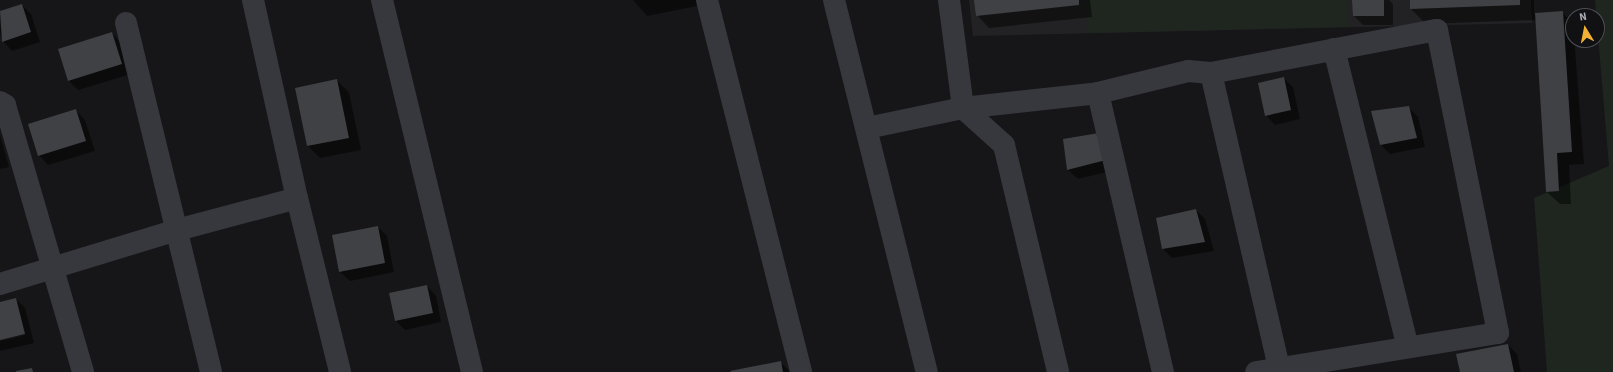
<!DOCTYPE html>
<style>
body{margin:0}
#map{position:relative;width:1613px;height:372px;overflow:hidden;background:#161618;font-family:"Source Sans 3",sans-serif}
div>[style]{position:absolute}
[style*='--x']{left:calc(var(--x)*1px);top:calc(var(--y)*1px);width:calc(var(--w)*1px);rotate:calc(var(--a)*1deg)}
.built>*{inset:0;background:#222225}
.green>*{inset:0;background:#1e261f}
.shadow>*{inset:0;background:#0007}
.building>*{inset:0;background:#404145}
.minor>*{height:22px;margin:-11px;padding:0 11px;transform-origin:11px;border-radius:11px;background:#37383d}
span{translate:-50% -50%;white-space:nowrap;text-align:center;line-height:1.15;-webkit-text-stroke:3px #111113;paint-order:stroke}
.north{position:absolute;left:1565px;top:8px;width:40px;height:40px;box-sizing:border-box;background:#111113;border:1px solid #4d4f55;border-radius:50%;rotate:350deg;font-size:11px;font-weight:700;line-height:16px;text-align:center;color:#a8adb8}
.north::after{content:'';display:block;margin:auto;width:14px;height:18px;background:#f2b134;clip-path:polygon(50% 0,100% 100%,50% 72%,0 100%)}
</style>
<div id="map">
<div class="built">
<div style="clip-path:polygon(969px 0,1531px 0,1532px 23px,973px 36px)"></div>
</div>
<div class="green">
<div style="clip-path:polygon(1085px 0,1347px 0,1348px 27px,1088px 33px)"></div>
<div style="clip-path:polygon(1595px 0,1613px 0,1613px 372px,1547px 372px,1534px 198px,1609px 166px)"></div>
</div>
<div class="shadow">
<div style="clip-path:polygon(633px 0,706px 0,707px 4px,647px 16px)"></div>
<div style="clip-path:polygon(975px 0,1090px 0,1092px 17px,989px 28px,977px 15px)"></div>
<div style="clip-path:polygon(1353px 0,1389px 0,1393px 4px,1393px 25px,1363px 25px,1354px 16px)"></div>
<div style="clip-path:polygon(1411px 0,1534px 0,1534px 14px,1562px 12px,1573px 23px,1584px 164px,1569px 165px,1571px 204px,1560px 204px,1547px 192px,1536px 20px,1426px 24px,1411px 9px)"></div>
<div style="clip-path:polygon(22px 5px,31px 14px,40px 42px,12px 51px,3px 41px,0 33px,0 12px)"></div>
<div style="clip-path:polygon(112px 33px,121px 43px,131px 74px,78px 90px,69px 81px)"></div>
<div style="clip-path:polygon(1283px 78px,1293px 87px,1300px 119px,1275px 125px,1266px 115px)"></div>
<div style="clip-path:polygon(337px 80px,349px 93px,361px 150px,320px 158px,307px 145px)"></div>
<div style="clip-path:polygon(1408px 107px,1418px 117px,1425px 147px,1390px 154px,1381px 145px)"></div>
<div style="clip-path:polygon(76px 110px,85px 120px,95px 151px,48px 165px,39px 155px)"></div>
<div style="clip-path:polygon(1099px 134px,1115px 170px,1078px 179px,1068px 170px)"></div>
<div style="clip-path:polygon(0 135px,9px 167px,0 169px)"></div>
<div style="clip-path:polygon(1196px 210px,1205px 219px,1214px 251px,1172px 258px,1163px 249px)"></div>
<div style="clip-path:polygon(378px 227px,387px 236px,394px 272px,350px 281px,340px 272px)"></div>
<div style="clip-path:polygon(427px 286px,436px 296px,441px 322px,405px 330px,395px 320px)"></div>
<div style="clip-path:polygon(16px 299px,25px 308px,34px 343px,0 351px,0 341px,30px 334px,0 339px,0 303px)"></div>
<div style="clip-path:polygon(1508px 345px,1517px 354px,1521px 372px,1461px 372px)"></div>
<div style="clip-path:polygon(780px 362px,790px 372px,732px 372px)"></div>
</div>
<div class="building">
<div style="clip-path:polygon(974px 0,1079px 0,1079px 5px,976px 16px)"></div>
<div style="clip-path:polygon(1352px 0,1384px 0,1384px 16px,1353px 16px)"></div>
<div style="clip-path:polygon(1410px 0,1520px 0,1520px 5px,1410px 9px)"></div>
<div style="clip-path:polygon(22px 4px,31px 32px,2px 42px,0 11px)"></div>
<div style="clip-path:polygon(1563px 11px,1572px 152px,1557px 153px,1559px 191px,1546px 192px,1535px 13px)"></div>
<div style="clip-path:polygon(112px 32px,122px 64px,68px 81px,58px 49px)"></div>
<div style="clip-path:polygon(1284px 77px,1291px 110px,1265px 116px,1258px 83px)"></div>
<div style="clip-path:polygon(337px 79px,349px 138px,307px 146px,295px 88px)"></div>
<div style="clip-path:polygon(1409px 106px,1417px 138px,1380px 145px,1371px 111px)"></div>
<div style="clip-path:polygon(76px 109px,86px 141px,38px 156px,28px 124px)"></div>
<div style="clip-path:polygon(1099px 133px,1106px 160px,1067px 170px,1063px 139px)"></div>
<div style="clip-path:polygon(1196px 209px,1205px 242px,1162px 249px,1156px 218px)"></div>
<div style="clip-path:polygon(378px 226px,385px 263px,339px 272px,332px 235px)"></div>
<div style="clip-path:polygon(427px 285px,433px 313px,395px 321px,389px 293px)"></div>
<div style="clip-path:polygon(16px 298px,25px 334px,0 340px,0 302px)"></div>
<div style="clip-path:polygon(1508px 344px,1514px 372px,1460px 372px,1456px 354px)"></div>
<div style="clip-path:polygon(781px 361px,783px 372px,731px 372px,730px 371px)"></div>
<div style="clip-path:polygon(32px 368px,33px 372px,16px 372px,16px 371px)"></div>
</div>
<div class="minor">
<div style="--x:253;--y:0;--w:203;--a:77.5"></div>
<div style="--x:297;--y:198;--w:179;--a:76.1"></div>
<div style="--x:382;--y:0;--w:383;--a:76.4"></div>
<div style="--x:707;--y:0;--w:384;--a:75.8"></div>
<div style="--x:834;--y:0;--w:383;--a:76"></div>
<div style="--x:949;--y:0;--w:109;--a:82.6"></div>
<div style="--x:963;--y:108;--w:55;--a:42.1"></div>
<div style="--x:1004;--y:145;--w:233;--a:76.6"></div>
<div style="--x:126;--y:23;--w:359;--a:76.3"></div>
<div style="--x:1334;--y:49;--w:307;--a:76.1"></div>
<div style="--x:1211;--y:73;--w:303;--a:77"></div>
<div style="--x:1098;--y:93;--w:286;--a:76.9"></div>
<div style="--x:0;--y:102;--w:6;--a:31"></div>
<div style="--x:5;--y:105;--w:278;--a:73.7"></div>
<div style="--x:867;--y:128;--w:98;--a:-11.8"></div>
<div style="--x:963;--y:108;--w:136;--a:-6.3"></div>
<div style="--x:1098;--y:93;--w:93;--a:-13.7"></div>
<div style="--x:1188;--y:71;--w:23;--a:5"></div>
<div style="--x:1211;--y:73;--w:230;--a:-10.8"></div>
<div style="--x:1437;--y:30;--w:309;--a:78.6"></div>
<div style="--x:1498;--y:333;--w:245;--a:170.8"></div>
<div style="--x:0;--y:284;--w:185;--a:-17"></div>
<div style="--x:177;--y:230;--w:124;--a:-14.9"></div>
</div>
<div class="north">N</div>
</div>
